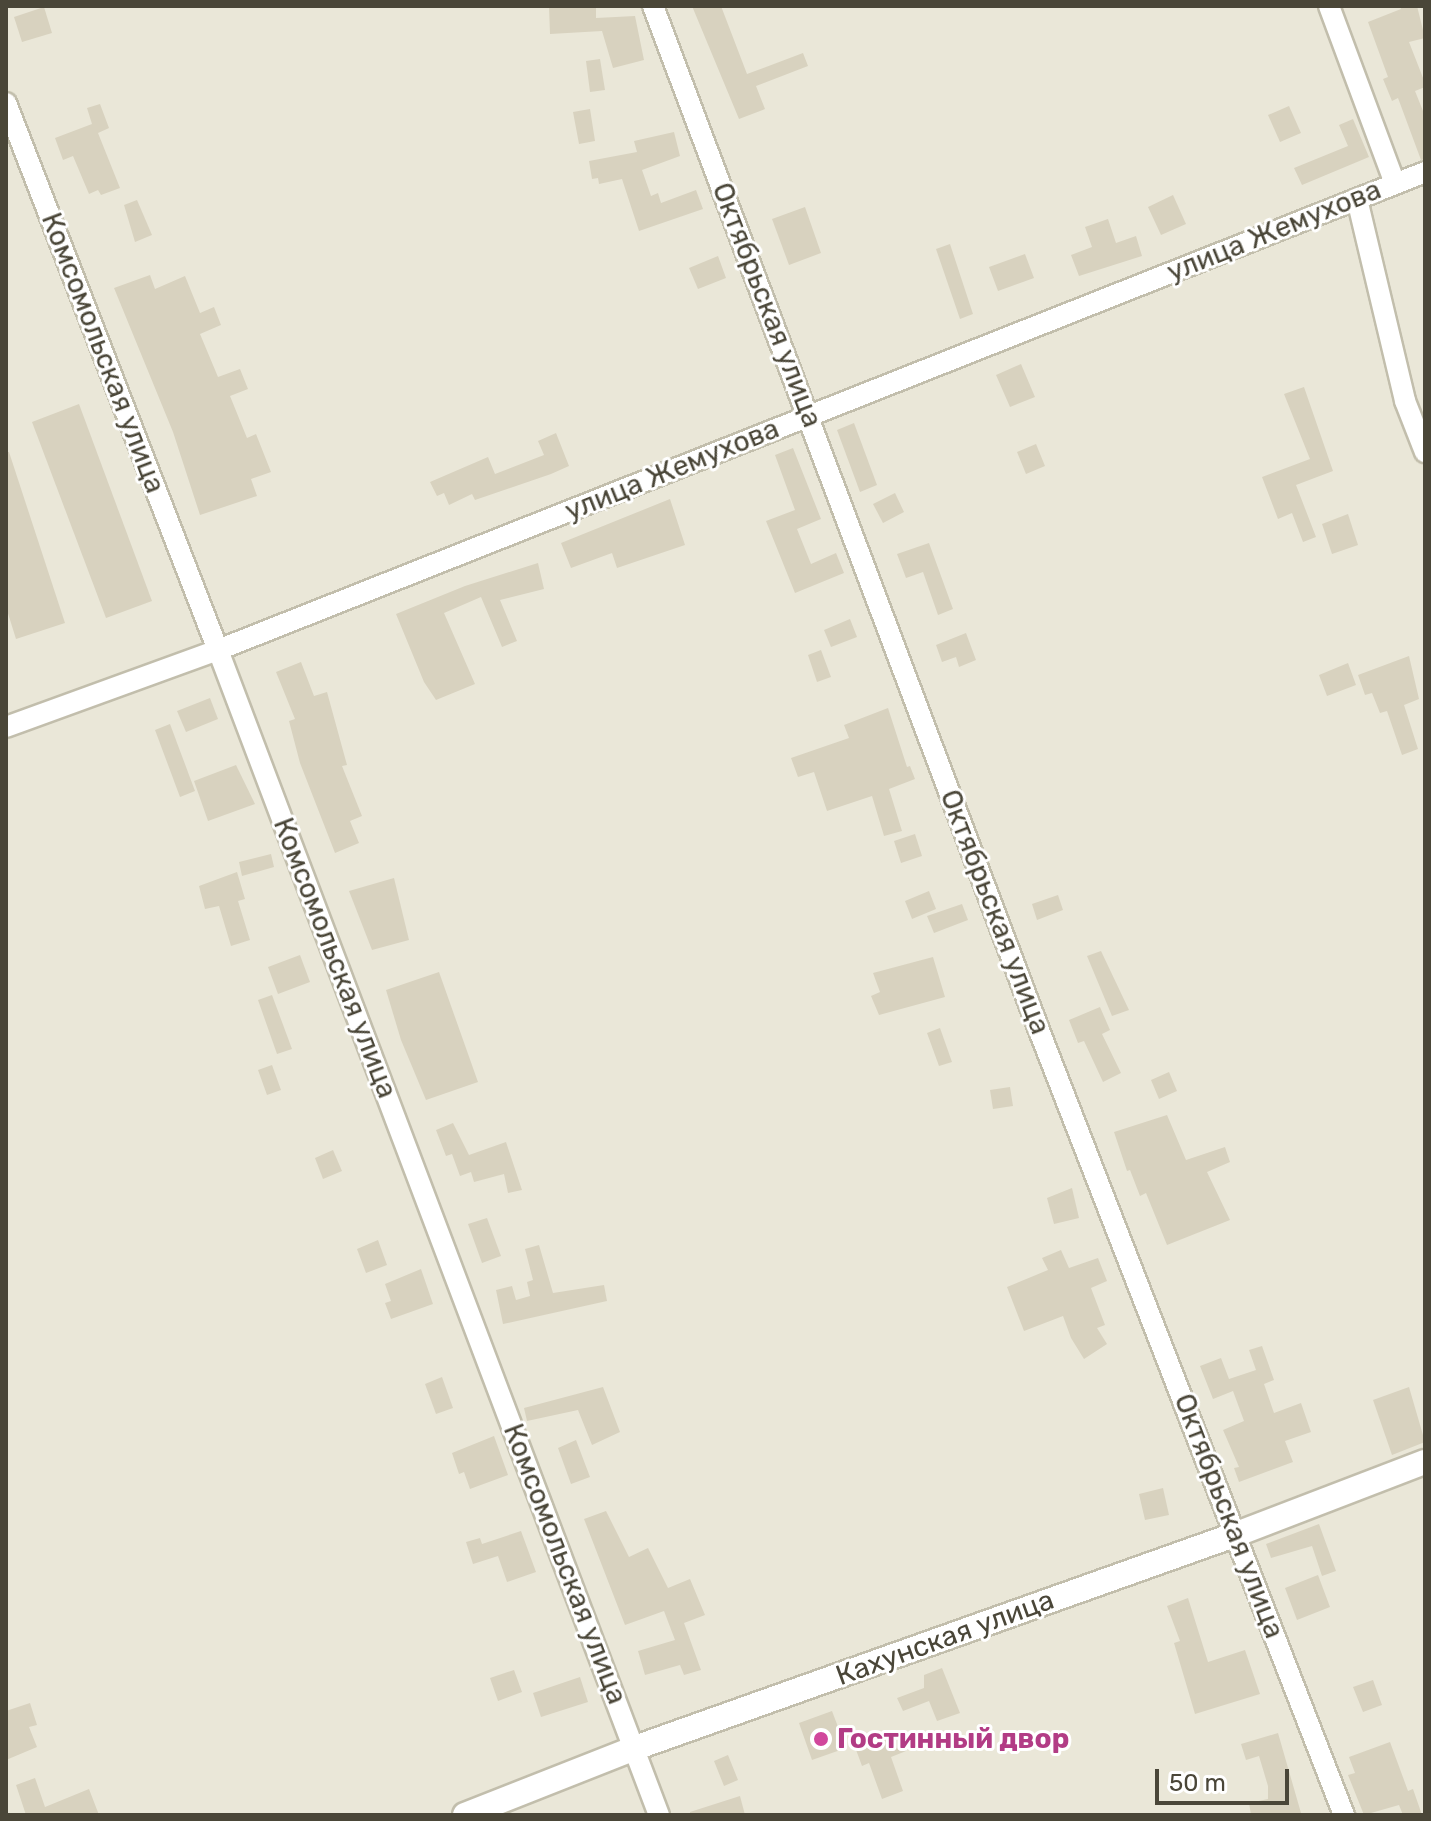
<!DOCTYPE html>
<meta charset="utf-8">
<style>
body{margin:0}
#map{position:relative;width:1431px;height:1821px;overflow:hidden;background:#f6f4ea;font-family:Rubik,sans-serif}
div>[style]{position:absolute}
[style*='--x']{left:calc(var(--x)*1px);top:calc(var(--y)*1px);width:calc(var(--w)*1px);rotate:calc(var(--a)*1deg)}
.residential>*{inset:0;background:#eae7d8}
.building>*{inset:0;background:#d8d2bf}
.roads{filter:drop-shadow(2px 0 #c2beac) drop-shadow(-2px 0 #c2beac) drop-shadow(0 2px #c2beac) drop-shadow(0 -2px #c2beac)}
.minor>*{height:20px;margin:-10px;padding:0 10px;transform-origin:10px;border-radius:10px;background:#fff}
.tertiary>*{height:24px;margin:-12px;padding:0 12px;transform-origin:12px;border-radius:12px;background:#fff}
.dots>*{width:22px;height:22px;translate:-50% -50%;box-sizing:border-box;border:4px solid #fff;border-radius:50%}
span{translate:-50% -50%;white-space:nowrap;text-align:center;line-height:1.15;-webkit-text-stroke:6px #fff;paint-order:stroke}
.street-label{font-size:28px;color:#4a4638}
.hotel-label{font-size:28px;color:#b23c85;font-weight:700}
.left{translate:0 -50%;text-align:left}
.frame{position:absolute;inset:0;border:8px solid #4a4638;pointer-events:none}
.scale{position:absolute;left:1155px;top:1769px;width:134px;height:36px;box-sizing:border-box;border:4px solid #4a4638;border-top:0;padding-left:10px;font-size:24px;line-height:28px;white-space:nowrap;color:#4a4638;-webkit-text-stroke:6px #fff;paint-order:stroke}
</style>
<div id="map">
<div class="residential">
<div style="clip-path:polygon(6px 6px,1425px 6px,1425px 1815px,6px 1815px)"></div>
</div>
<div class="building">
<div style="clip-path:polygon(549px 6px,596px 6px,596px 18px,635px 16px,644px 60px,613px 68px,602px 31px,550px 34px)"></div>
<div style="clip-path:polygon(692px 6px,721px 6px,747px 74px,803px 53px,808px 66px,756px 86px,765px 109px,739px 119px)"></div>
<div style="clip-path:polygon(1400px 6px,1417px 6px,1425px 38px,1409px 42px,1425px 83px,1425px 87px,1415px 91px,1425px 116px,1425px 159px,1421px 160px,1398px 98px,1392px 101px,1383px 79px,1388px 77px,1368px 22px,1401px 9px)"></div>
<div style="clip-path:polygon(44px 7px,52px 33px,22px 42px,14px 17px)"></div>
<div style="clip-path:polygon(600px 59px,605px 90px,590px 92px,586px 61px)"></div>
<div style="clip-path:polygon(100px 104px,109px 128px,98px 133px,120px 188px,101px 195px,98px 190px,89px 194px,73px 156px,63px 160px,55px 138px,92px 124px,87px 108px)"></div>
<div style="clip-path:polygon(1289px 106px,1301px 133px,1280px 142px,1268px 115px)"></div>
<div style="clip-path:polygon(590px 109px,595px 141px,579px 144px,573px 112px)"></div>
<div style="clip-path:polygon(1353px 119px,1369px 157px,1302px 185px,1294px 168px,1348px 146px,1339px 125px)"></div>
<div style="clip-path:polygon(674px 132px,680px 156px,642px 170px,651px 196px,658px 193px,661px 203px,696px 190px,703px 209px,639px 231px,622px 179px,599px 184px,598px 178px,592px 179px,589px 161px,637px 152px,634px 141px)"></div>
<div style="clip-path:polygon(1173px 195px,1186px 224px,1161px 235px,1148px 207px)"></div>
<div style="clip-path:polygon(137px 200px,152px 235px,135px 242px,124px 205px)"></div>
<div style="clip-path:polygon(805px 207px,821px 253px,789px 265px,772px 219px)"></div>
<div style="clip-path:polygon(1108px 219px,1116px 243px,1136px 236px,1142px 256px,1079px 276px,1071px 255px,1092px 247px,1085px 227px)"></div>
<div style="clip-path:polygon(950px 244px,973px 314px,960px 319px,936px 249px)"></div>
<div style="clip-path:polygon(1025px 254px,1034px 278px,998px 291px,989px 267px)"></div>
<div style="clip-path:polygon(718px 256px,726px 278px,698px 289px,689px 268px)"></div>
<div style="clip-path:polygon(150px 275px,155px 289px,185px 276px,200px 313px,214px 307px,221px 325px,200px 334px,218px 377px,240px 369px,248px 389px,230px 396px,247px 438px,256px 434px,271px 472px,251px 479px,257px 496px,200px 515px,173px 432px,114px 288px)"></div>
<div style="clip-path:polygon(1021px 364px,1035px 397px,1010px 407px,996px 375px)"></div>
<div style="clip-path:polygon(1304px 387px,1333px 471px,1296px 485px,1316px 537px,1303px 542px,1292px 513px,1278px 519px,1262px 477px,1310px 459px,1284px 394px)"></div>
<div style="clip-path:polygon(79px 404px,152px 601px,106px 618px,32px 422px)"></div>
<div style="clip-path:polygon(854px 423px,877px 485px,860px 492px,837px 430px)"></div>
<div style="clip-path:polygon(556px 433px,569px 466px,551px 474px,475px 500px,472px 494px,449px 505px,444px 493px,437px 496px,430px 482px,488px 457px,495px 474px,544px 455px,538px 441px)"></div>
<div style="clip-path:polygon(1036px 444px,1045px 466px,1026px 474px,1017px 452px)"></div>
<div style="clip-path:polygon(793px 448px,821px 519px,797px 529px,811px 564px,836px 553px,844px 573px,795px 593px,766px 521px,795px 510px,775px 455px)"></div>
<div style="clip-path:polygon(6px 452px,9px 452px,65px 623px,16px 639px,6px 607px)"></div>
<div style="clip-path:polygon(895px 493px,904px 512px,883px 523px,873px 504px)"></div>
<div style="clip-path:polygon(670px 499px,685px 545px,617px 568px,612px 553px,571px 568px,561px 543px)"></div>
<div style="clip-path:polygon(1348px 514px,1358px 545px,1332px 554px,1322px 524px)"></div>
<div style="clip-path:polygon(929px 543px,953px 609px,938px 615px,923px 572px,906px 578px,897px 554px)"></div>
<div style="clip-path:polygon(538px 563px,544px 589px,500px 600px,517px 641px,502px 647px,481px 597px,444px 613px,475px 684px,436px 700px,424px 682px,396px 614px,465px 586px)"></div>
<div style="clip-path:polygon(850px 619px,857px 637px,831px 647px,824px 630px)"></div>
<div style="clip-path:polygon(966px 633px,976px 660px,959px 667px,956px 657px,942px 662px,936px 645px)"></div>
<div style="clip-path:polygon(821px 650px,831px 677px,817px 682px,808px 655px)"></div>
<div style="clip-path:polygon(1409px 656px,1419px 699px,1404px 705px,1418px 749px,1402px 755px,1387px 711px,1380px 713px,1372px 693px,1365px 695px,1358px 675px)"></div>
<div style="clip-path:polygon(301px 662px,314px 696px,327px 692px,347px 765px,342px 766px,362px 816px,350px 821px,359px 843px,335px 853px,300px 763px,289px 721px,295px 719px,276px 672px)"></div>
<div style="clip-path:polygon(1348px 663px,1356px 685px,1327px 696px,1319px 675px)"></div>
<div style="clip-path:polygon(210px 698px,218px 719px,186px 732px,177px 711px)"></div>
<div style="clip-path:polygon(888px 708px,907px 767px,910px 766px,915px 779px,889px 789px,902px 831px,884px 836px,872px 796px,827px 811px,814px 772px,798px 777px,791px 758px,849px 738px,844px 725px)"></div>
<div style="clip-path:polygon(170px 724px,195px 791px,180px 797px,155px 730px)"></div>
<div style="clip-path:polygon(236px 765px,255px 804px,208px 821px,194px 781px)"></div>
<div style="clip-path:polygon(915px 834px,922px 856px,901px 863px,894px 841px)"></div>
<div style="clip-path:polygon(271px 854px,274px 867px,242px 876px,239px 862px)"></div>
<div style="clip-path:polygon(237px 872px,245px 899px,238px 901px,250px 940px,231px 946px,219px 906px,205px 909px,199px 886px)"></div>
<div style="clip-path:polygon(394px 878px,409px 940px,372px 950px,349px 891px)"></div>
<div style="clip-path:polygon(929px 891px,936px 909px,912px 919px,905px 901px)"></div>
<div style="clip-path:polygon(1058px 895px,1063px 910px,1037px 920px,1032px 904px)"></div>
<div style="clip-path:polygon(962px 904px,968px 920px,934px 933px,927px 916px)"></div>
<div style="clip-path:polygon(1101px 951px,1129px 1010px,1112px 1016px,1087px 956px)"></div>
<div style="clip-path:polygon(300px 955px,310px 982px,278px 994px,268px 967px)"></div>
<div style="clip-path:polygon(933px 957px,945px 997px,879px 1015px,871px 996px,880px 992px,873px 973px)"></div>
<div style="clip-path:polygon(439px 972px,478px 1082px,426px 1100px,401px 1040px,386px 990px)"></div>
<div style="clip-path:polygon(272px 995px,292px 1049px,277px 1054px,258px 1000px)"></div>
<div style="clip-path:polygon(1100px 1007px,1110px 1030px,1102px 1034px,1121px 1073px,1103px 1082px,1084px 1041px,1078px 1043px,1069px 1020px)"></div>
<div style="clip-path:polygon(940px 1028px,952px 1062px,939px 1066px,927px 1033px)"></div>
<div style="clip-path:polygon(272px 1065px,281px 1090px,267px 1095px,258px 1070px)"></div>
<div style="clip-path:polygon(1169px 1072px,1177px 1091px,1159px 1099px,1151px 1080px)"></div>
<div style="clip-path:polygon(1010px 1087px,1013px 1106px,993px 1109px,990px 1090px)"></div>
<div style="clip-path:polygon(1167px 1115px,1186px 1160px,1225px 1147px,1230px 1162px,1207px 1172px,1230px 1220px,1167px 1245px,1146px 1193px,1140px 1196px,1130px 1170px,1127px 1171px,1114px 1132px)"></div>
<div style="clip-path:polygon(453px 1123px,469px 1155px,506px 1142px,522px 1190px,508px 1193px,504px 1174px,474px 1182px,471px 1172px,460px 1176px,452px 1154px,446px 1156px,436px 1130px)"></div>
<div style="clip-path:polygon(333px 1150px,342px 1171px,323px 1179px,315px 1158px)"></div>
<div style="clip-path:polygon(1072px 1188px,1079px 1218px,1054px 1224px,1047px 1198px)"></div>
<div style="clip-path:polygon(487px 1218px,501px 1256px,482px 1263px,468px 1224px)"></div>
<div style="clip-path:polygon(378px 1240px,387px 1265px,366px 1273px,357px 1249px)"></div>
<div style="clip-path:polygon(539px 1245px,553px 1293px,604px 1285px,607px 1301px,503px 1324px,496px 1290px,512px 1286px,516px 1300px,530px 1296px,527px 1282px,533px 1280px,525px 1249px)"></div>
<div style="clip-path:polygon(1061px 1250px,1069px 1268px,1098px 1258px,1107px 1281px,1091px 1288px,1105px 1325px,1097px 1328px,1107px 1344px,1084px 1359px,1071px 1338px,1063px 1316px,1024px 1331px,1007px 1287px,1048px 1270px,1042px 1258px)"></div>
<div style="clip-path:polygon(421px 1269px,433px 1304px,391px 1319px,385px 1303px,391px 1301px,385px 1284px)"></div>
<div style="clip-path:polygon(1262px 1346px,1274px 1380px,1264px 1384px,1274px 1413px,1301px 1403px,1311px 1432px,1285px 1441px,1293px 1462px,1239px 1482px,1234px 1468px,1239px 1467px,1223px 1430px,1244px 1421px,1233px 1391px,1213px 1399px,1200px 1366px,1221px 1358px,1229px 1379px,1256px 1370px,1249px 1350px)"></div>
<div style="clip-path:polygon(442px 1377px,453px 1408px,436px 1414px,425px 1384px)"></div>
<div style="clip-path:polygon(603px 1387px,620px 1432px,592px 1445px,578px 1410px,527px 1421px,524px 1408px)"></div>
<div style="clip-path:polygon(1409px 1387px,1425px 1442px,1392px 1455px,1373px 1400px)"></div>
<div style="clip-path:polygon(494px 1436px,508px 1475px,470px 1489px,464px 1472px,459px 1474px,452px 1453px)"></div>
<div style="clip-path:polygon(576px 1440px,590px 1477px,571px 1484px,558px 1448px)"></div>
<div style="clip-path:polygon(1163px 1488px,1169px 1515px,1145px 1520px,1139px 1494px)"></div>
<div style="clip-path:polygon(606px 1511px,629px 1557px,648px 1548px,668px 1588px,690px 1579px,705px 1615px,684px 1623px,701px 1670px,684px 1675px,680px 1665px,645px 1675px,638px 1651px,675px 1640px,664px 1611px,625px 1625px,584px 1519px)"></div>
<div style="clip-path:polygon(1319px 1524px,1336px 1571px,1322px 1576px,1312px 1546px,1271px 1558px,1266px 1544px)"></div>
<div style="clip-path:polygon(521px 1531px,536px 1572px,507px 1582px,498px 1556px,473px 1564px,466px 1542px,480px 1538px,482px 1544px)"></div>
<div style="clip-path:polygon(1318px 1575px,1330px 1607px,1297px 1620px,1285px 1588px)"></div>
<div style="clip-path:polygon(1188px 1598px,1208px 1662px,1245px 1650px,1260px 1694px,1195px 1714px,1174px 1643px,1180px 1641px,1167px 1606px)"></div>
<div style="clip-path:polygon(942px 1668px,960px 1713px,937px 1721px,929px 1701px,903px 1711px,897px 1698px,924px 1688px,924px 1675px)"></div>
<div style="clip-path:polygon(514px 1670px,522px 1692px,498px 1701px,490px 1678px)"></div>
<div style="clip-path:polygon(580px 1677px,588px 1702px,541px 1717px,533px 1693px)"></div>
<div style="clip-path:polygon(1373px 1680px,1382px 1705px,1363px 1712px,1353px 1687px)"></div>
<div style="clip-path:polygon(30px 1703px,37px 1725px,29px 1727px,37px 1747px,6px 1760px,6px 1711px)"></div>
<div style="clip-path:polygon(832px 1711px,846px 1748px,812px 1760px,799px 1723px)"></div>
<div style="clip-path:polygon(898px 1731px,906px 1751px,891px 1757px,903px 1791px,882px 1799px,869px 1763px,862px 1766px,855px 1747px)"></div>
<div style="clip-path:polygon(1278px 1733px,1301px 1813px,1251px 1815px,1249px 1803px,1268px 1799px,1268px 1786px,1259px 1756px,1246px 1760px,1241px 1744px)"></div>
<div style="clip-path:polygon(1390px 1742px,1408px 1791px,1413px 1789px,1422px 1815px,1403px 1815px,1399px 1805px,1364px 1815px,1348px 1775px,1355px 1773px,1349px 1757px)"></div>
<div style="clip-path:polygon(728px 1755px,738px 1780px,724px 1786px,714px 1761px)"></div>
<div style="clip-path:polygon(35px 1778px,45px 1807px,89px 1789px,99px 1815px,26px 1815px,16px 1785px)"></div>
<div style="clip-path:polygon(740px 1796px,745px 1815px,690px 1815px,690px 1812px)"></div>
</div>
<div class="roads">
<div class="minor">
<div style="--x:653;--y:6;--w:1103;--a:69.35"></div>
<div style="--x:1042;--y:1038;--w:834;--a:68.76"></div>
<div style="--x:1329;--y:6;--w:189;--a:69.6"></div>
<div style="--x:6;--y:103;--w:587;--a:68.82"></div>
<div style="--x:218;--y:650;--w:1246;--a:69.27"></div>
<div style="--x:1357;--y:199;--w:208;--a:76.6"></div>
<div style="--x:1405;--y:401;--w:55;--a:68.6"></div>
<div style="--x:6;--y:727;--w:226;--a:-20"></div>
<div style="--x:218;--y:650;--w:1298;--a:-21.6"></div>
</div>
<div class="tertiary">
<div style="--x:465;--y:1815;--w:183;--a:-21.5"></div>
<div style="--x:635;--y:1748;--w:639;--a:-19.57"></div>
<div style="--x:1237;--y:1534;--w:201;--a:-21"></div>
</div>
</div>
<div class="dots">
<div style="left:821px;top:1739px;background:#d1479c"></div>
</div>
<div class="street-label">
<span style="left:1274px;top:231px;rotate:-22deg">улица Жемухова</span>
<span style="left:767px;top:305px;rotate:69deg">Октябрьская улица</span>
<span style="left:103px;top:353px;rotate:69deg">Комсомольская улица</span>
<span style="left:672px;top:470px;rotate:-22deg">улица Жемухова</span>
<span style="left:995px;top:912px;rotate:69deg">Октябрьская улица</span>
<span style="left:335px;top:958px;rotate:69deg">Комсомольская улица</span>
<span style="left:1229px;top:1516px;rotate:69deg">Октябрьская улица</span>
<span style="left:565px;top:1564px;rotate:69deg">Комсомольская улица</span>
<span style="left:945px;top:1638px;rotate:-20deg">Кахунская улица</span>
</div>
<div class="hotel-label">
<span class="left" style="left:837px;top:1739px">Гостинный двор</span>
</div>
<div class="frame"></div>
<div class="scale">50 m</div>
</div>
